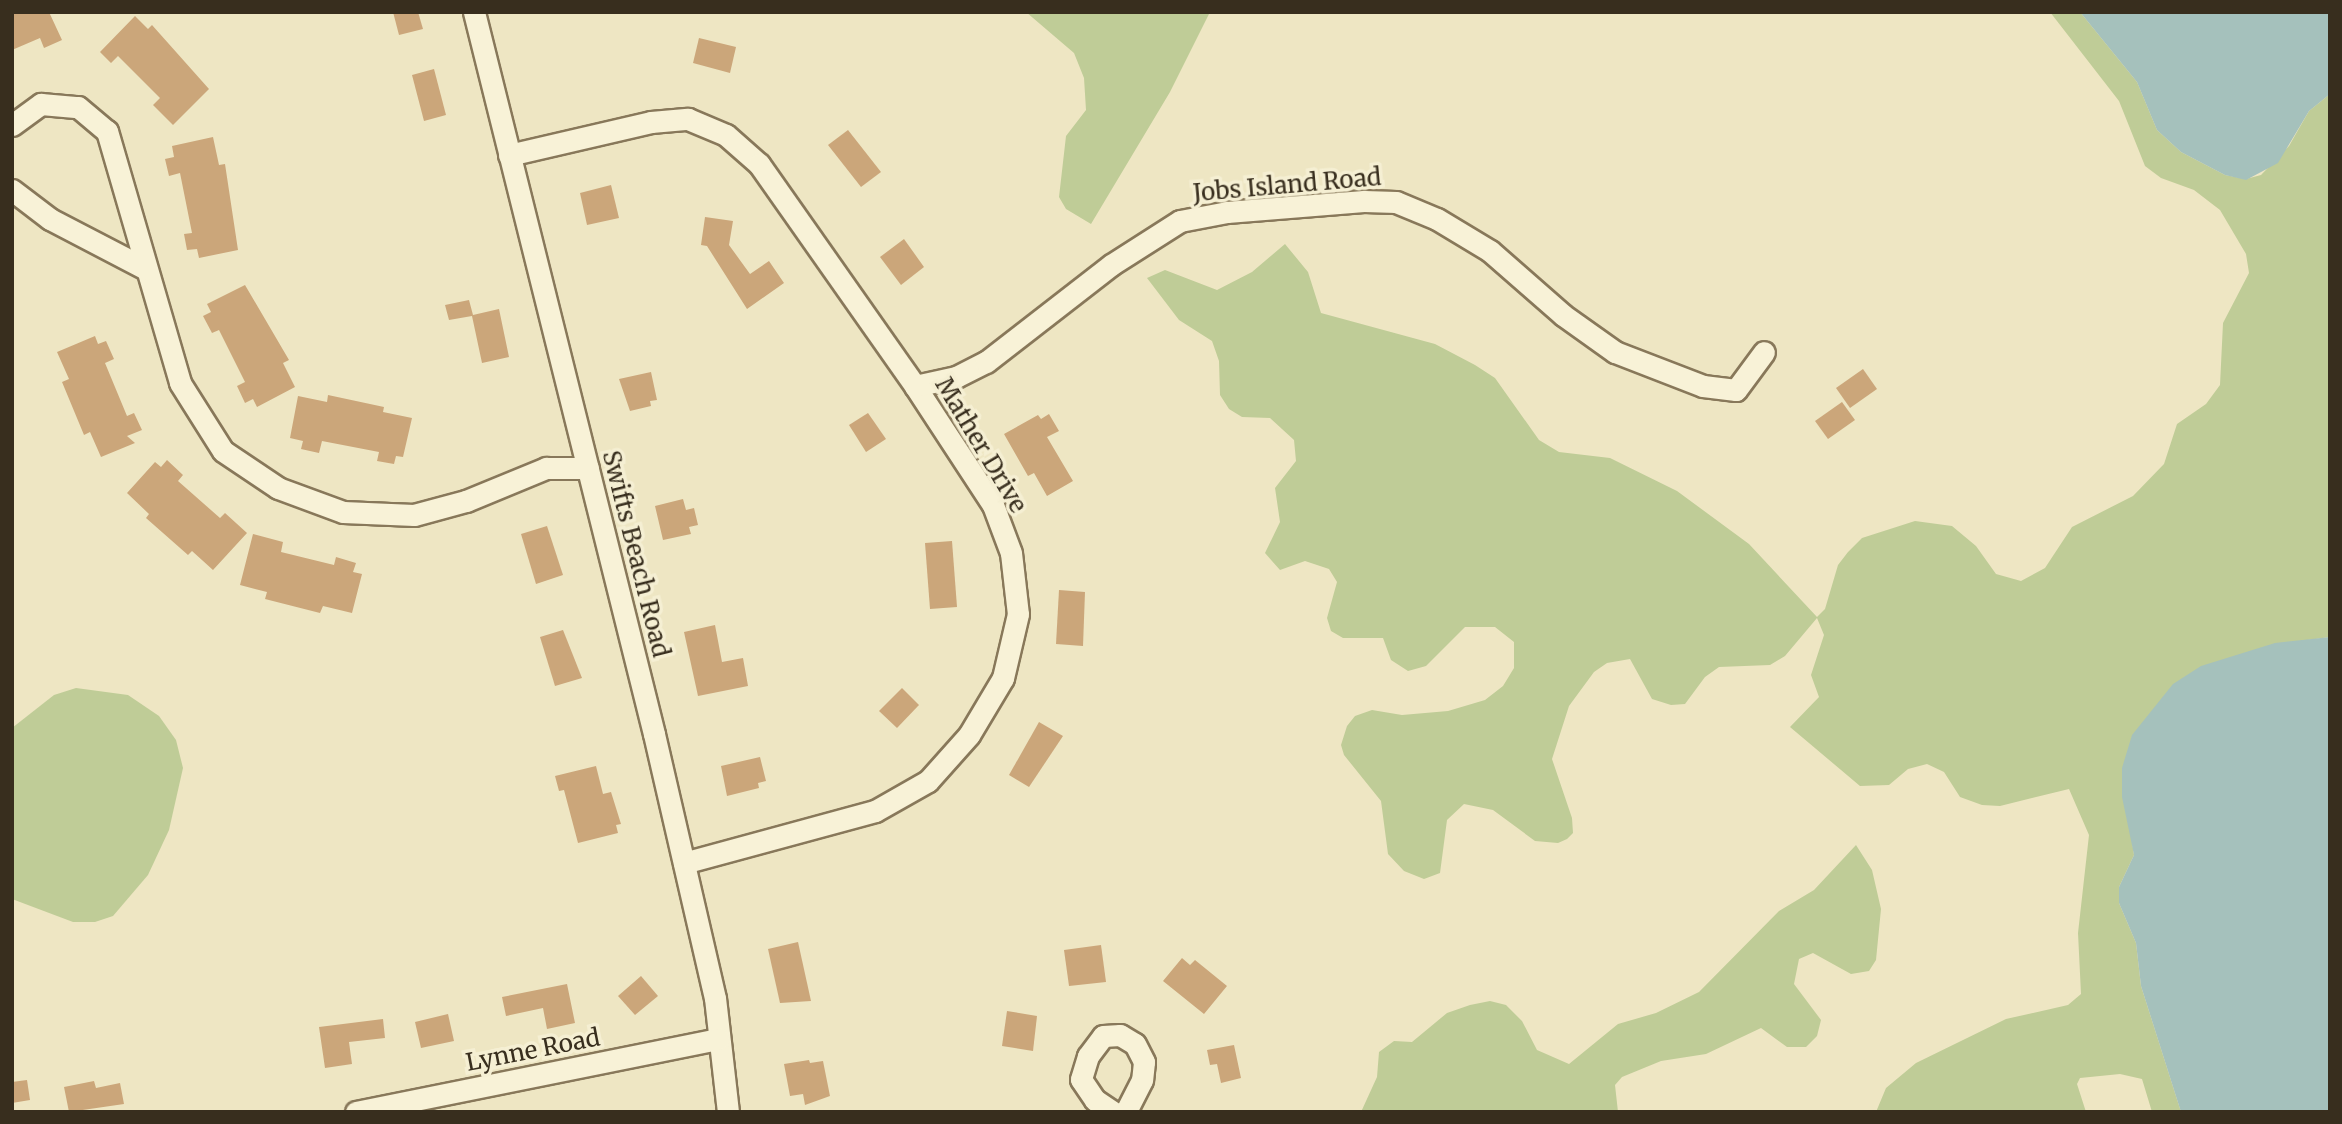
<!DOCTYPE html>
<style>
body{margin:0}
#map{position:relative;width:2342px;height:1124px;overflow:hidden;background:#eee6c3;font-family:Merriweather,serif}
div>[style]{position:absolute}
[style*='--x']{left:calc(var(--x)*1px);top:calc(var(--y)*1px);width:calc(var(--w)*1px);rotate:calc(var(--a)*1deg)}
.green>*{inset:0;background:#bfcc97}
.water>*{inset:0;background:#a5c1bc}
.building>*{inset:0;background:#cba67a}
.roads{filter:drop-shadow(2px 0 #88785a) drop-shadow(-2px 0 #88785a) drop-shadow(0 2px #88785a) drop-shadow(0 -2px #88785a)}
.minor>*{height:21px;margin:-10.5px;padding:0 10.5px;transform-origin:10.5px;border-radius:10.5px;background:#f8f2d7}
span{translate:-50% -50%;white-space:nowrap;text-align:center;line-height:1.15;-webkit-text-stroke:7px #f5efd3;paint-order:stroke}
.street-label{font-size:24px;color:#382e1e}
.frame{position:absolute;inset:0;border:14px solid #382e1e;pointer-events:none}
</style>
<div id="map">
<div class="green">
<div style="clip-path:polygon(1026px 12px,1210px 12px,1170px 92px,1091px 224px,1066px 209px,1059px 197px,1066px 136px,1086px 110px,1084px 78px,1074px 53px)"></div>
<div style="clip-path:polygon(2050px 12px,2080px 12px,2137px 82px,2157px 130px,2181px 152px,2225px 175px,2246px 179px,2261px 175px,2289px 146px,2309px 111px,2330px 94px,2330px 637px,2308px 640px,2130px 828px,2134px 855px,2119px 887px,2119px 903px,2136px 943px,2141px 986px,2181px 1112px,2152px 1112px,2142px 1079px,2120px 1074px,2080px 1078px,2077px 1084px,2086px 1112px,1876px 1112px,1886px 1088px,1916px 1063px,2006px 1019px,2068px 1005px,2081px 994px,2078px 933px,2089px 835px,2069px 789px,2000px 806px,1982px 805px,1960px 797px,1944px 772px,1927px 764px,1908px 769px,1889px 785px,1860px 786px,1790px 727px,1819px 697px,1811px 675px,1824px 635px,1817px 618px,1785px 656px,1770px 665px,1719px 667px,1705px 677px,1685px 704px,1671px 705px,1652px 699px,1630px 659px,1607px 663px,1594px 672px,1569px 706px,1552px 759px,1572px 818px,1573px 833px,1567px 839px,1558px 843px,1535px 841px,1493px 810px,1464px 804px,1447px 820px,1440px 873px,1424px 879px,1404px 871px,1388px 854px,1381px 801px,1344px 755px,1341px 745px,1347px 726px,1355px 716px,1372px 710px,1402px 715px,1448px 711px,1485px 700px,1503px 686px,1514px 668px,1514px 642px,1495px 627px,1465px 627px,1426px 666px,1408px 671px,1391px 660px,1383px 638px,1343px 638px,1331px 631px,1327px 618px,1337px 582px,1329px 569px,1305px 561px,1280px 570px,1265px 553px,1280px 522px,1275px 488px,1296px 461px,1294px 440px,1270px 418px,1242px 417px,1229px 409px,1220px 395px,1219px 361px,1212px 341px,1179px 320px,1147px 278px,1165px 270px,1217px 290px,1252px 272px,1285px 244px,1308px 272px,1321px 313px,1435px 344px,1475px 365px,1495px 378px,1539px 440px,1559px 452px,1610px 458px,1677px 491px,1749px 544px,1817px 617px,1825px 609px,1838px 565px,1848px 552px,1862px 538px,1915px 521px,1952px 526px,1976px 546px,1996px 574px,2021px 581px,2045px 568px,2072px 527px,2133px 496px,2164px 464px,2177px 424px,2206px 404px,2220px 385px,2223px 323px,2249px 273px,2246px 254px,2220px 210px,2194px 190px,2161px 178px,2145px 166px,2119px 101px)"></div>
<div style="clip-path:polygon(76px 688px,128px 695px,159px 716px,176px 740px,183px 768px,169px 830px,148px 875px,113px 916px,95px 922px,73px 922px,12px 899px,12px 728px,54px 695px)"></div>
<div style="clip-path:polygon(1856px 845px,1872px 870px,1881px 909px,1876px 960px,1869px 971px,1851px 974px,1813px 953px,1799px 959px,1794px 984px,1821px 1020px,1817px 1036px,1806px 1047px,1787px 1047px,1761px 1028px,1706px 1054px,1661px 1061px,1622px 1077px,1615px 1085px,1618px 1112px,1361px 1112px,1377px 1077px,1379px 1052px,1394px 1041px,1412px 1042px,1447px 1013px,1470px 1005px,1490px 1001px,1506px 1005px,1522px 1021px,1537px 1050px,1569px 1064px,1618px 1024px,1656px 1013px,1699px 992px,1779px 911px,1814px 890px)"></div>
</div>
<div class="water">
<div style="clip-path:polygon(2080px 12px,2330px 12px,2330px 94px,2309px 111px,2278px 163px,2246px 180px,2225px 175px,2181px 152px,2157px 130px,2137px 82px)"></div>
<div style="clip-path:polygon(2330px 637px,2330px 1112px,2181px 1112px,2141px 986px,2136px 943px,2119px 903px,2119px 887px,2134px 855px,2122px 797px,2122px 768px,2132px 735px,2173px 684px,2201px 666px,2275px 643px)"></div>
</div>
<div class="building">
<div style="clip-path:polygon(12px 12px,49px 12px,62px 40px,44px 48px,40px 38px,12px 50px)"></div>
<div style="clip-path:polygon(393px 12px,418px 12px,423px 29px,399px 35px)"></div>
<div style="clip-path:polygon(135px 16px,148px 29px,152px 25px,209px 89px,173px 125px,153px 105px,160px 98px,118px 56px,111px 63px,100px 52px)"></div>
<div style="clip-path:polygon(699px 38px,736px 47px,730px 73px,693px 63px)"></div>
<div style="clip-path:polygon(434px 69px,446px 115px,424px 121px,412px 75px)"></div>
<div style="clip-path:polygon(848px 130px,881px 172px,861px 187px,828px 145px)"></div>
<div style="clip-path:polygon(213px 137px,219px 165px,225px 164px,238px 250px,199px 258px,197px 249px,187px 250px,184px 234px,192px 233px,180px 173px,169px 176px,165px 159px,174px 157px,172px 146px)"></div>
<div style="clip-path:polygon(611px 185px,619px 218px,587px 225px,580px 193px)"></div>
<div style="clip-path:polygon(705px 217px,733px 221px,729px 245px,750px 274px,769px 261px,784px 283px,747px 309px,707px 246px,701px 245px)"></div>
<div style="clip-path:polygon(904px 239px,924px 267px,901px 285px,880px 257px)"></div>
<div style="clip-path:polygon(245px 285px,289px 360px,283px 363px,295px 387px,257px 407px,253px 399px,245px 403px,237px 386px,245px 382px,219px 330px,212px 333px,203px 316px,211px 312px,207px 304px)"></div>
<div style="clip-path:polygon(469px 300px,473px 315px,499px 309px,509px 357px,482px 363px,472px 316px,449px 320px,445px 305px)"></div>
<div style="clip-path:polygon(95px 336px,98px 344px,106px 341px,114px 359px,105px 363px,127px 416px,134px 413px,142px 430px,127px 436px,135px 443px,101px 457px,90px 432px,84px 435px,62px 382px,69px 379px,57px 352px)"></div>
<div style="clip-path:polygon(1863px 369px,1877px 389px,1850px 408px,1836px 388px)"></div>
<div style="clip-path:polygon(651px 372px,657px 400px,650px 401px,651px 406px,630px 411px,619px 379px)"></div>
<div style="clip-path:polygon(328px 395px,384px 407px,383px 412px,412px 418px,403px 457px,396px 456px,394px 464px,377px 461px,379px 452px,322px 441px,319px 453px,301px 449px,303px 441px,290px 438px,298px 396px,327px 402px)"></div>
<div style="clip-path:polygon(1842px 402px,1855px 420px,1828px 439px,1815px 421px)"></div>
<div style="clip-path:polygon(868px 413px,886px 439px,866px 452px,849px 425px)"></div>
<div style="clip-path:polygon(1049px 414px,1059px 431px,1047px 437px,1073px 481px,1047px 496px,1034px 473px,1028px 476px,1004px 434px,1038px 415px,1041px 419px)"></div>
<div style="clip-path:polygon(167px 460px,183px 475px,178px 481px,220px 518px,225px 513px,247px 533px,213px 570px,192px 551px,188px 555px,146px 518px,149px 514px,127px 493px,155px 462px,161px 467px)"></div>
<div style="clip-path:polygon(683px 499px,686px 510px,694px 508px,698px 525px,689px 527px,691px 534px,663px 540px,655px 506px)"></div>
<div style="clip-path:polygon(547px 526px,563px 575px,536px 584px,521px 534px)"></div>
<div style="clip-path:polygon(253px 534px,283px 542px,281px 552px,334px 565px,336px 557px,356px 563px,353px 572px,362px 574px,352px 613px,323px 606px,320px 613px,265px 599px,267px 592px,240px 585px)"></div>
<div style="clip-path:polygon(952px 541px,957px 607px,930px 609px,925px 543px)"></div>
<div style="clip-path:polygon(1059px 590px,1085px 592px,1083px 646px,1056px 644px)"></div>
<div style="clip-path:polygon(715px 625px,722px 662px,743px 658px,748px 686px,698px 696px,684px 632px)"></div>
<div style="clip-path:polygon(563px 630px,582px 678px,555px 686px,540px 637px)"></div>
<div style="clip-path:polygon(902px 688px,919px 705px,897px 728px,879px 711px)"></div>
<div style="clip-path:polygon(1039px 722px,1063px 736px,1029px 787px,1009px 775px)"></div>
<div style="clip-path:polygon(760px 757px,766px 781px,758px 783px,759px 788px,727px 796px,721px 766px)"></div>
<div style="clip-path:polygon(596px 766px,603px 794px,611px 792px,621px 824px,616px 825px,618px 833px,578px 843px,564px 790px,559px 791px,555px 776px)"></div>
<div style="clip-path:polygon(798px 942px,811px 1001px,780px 1003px,768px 949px)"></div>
<div style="clip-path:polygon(1101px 945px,1106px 982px,1069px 986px,1064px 950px)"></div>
<div style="clip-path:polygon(1182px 958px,1190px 965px,1195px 960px,1227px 986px,1204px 1014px,1163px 981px)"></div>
<div style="clip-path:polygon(641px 976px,658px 996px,635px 1015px,618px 996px)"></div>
<div style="clip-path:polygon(567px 984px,575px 1023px,547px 1029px,543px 1008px,506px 1016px,502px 997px)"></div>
<div style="clip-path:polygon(1007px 1011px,1037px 1016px,1033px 1051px,1002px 1046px)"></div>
<div style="clip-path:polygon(448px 1014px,454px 1041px,421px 1048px,415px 1022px)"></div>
<div style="clip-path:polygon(383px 1019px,385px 1038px,349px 1042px,352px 1064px,325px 1068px,319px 1027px)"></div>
<div style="clip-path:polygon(1234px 1045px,1241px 1078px,1221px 1083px,1217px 1064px,1210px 1065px,1207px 1050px)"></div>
<div style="clip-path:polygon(809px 1060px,810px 1063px,823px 1061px,830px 1096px,805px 1105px,803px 1094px,790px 1096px,784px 1064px)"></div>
<div style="clip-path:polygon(27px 1080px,30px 1100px,12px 1103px,12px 1082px)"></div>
<div style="clip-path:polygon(94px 1081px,96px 1088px,120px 1083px,124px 1104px,69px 1112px,64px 1087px)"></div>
</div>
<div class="roads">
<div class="minor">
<div style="--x:474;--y:12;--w:744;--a:76"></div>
<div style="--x:654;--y:734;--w:271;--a:77"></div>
<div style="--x:715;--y:998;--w:115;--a:83.5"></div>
<div style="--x:12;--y:125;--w:36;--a:-36"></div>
<div style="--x:41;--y:104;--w:37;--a:5"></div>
<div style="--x:78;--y:107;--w:38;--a:40"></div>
<div style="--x:107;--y:131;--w:262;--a:73.8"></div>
<div style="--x:180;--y:383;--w:80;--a:57.7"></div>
<div style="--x:223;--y:451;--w:66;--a:33.9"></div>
<div style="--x:278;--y:488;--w:69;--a:20.3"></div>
<div style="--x:343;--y:512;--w:71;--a:2.4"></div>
<div style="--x:414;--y:515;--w:54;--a:-15.1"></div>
<div style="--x:466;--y:501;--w:87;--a:-22.4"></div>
<div style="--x:546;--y:468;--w:42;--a:0"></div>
<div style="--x:509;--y:155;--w:146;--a:-13.1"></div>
<div style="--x:651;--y:122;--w:37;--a:-5"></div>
<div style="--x:688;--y:119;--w:41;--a:22.8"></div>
<div style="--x:726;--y:135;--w:44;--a:41.3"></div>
<div style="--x:759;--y:164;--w:271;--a:54.9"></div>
<div style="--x:915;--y:386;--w:142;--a:56.8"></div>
<div style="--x:993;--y:505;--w:51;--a:69.4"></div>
<div style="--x:1011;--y:553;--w:61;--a:83.5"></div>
<div style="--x:1018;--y:614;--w:66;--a:103.2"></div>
<div style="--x:1003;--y:678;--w:66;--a:120.8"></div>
<div style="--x:969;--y:735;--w:62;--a:131.7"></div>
<div style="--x:928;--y:781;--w:61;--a:150.5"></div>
<div style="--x:875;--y:811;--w:198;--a:164.8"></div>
<div style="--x:12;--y:190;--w:48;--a:37.3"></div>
<div style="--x:50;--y:219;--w:108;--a:27.5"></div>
<div style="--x:915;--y:386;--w:42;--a:-12.4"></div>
<div style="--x:956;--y:377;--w:34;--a:-27"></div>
<div style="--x:986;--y:362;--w:158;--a:-37.8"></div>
<div style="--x:1111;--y:265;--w:82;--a:-32.5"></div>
<div style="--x:1180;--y:221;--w:48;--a:-10.8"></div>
<div style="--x:1227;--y:212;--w:137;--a:-4.6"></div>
<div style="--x:1364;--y:201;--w:32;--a:2"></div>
<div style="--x:1396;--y:202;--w:44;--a:22.5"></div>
<div style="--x:1437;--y:219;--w:62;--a:31.1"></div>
<div style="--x:1490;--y:251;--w:97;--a:41.2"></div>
<div style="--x:1563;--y:315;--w:64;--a:35.4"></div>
<div style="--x:1615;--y:352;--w:94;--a:21.1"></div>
<div style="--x:1703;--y:386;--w:33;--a:7"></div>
<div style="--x:1736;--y:390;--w:47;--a:-53.6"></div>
<div style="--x:356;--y:1112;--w:370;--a:-11.4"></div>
<div style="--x:1113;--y:1112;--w:22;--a:-146"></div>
<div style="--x:1095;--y:1100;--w:25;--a:-124"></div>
<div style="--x:1081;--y:1079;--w:24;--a:-73"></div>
<div style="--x:1088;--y:1056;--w:25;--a:-53"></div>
<div style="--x:1103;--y:1036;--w:17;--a:-3"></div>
<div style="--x:1120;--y:1035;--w:17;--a:31"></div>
<div style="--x:1135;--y:1044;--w:20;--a:63"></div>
<div style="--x:1144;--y:1062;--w:18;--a:96"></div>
<div style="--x:1142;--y:1080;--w:36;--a:117"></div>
</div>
</div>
<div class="street-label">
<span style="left:1287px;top:185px;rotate:-5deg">Jobs Island Road</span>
<span style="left:981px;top:445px;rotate:59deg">Mather Drive</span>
<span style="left:636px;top:554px;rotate:76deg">Swifts Beach Road</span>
<span style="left:533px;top:1050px;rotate:-11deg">Lynne Road</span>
</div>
<div class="frame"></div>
</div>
